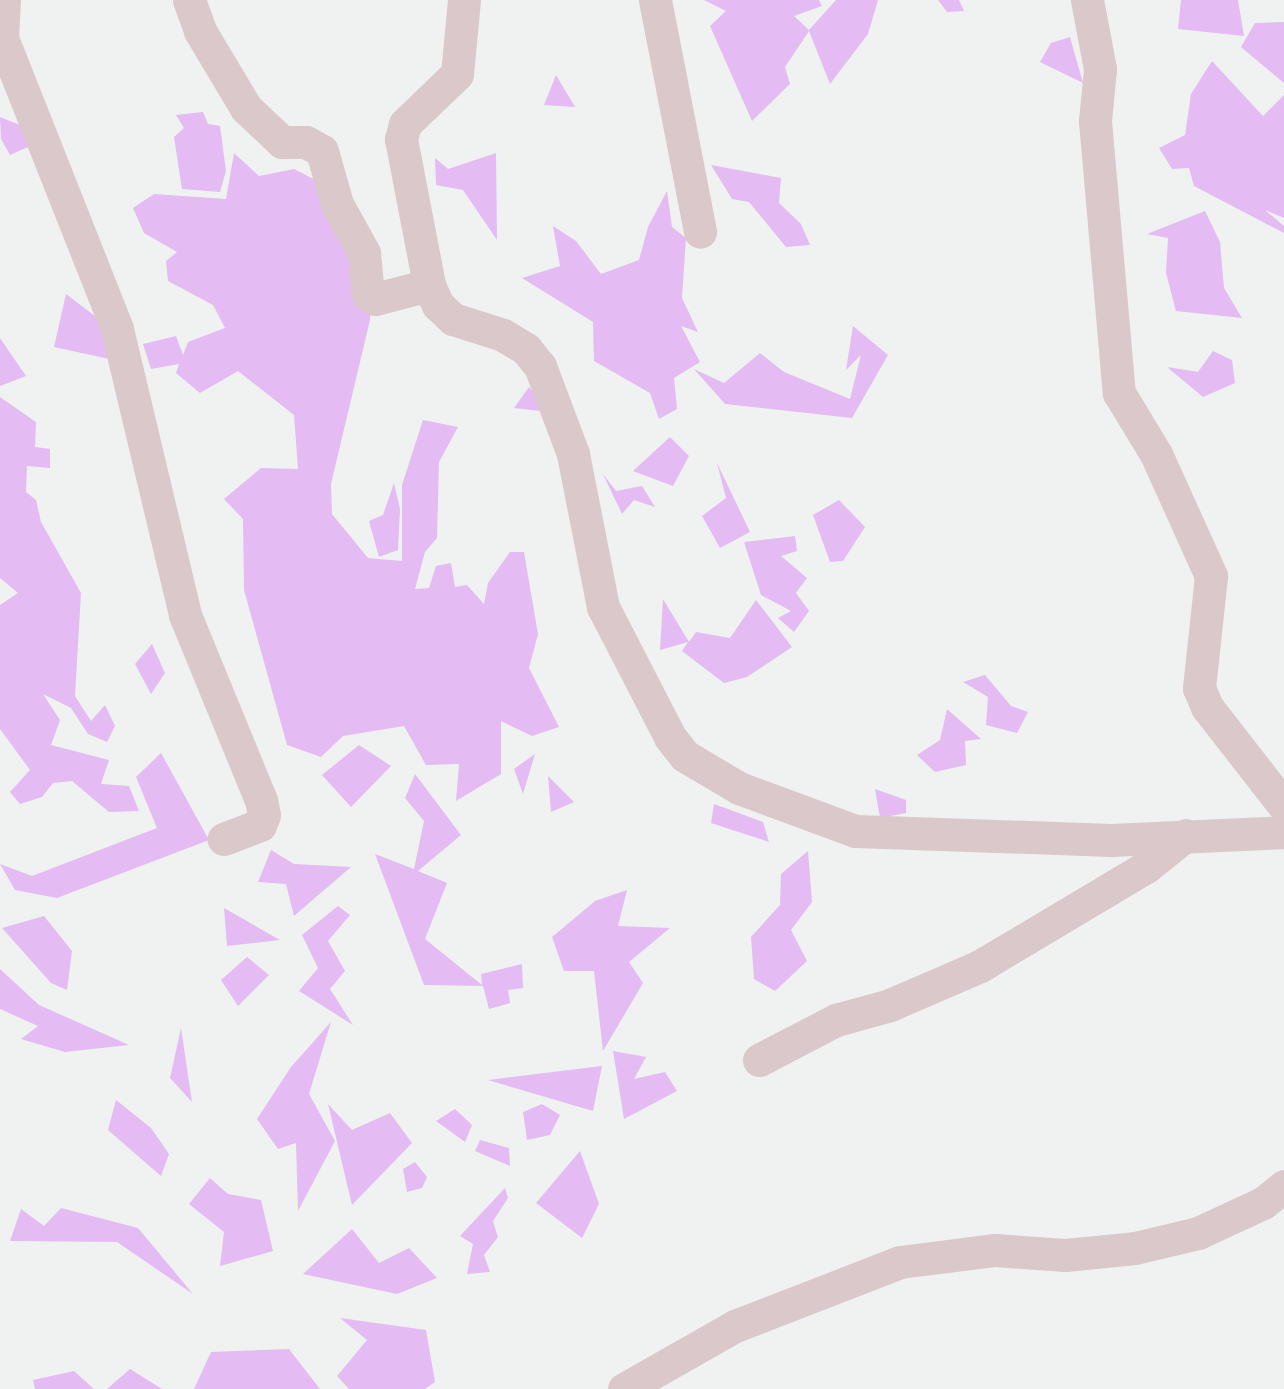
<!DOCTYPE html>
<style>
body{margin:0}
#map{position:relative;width:1284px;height:1389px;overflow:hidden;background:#eff2f0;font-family:"IBM Plex Sans",sans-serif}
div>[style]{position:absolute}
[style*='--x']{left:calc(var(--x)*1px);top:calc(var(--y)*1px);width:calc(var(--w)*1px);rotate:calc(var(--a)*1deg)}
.green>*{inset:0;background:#e4bbf2}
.minor>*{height:33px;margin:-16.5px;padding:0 16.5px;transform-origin:16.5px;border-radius:16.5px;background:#dac8cb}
span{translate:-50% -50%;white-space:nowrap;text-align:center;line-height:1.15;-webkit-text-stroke:7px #fff;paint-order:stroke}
</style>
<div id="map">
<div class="green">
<div style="clip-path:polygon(704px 0,819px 0,822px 6px,794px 16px,809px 30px,836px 0,878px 0,868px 34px,830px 84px,809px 31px,785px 67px,790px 84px,752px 121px,710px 26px,726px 11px)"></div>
<div style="clip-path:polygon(938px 0,959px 0,964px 11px,947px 12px)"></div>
<div style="clip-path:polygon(1181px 0,1238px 0,1244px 36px,1178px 29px)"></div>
<div style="clip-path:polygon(1284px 22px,1284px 83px,1241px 47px,1255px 23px)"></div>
<div style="clip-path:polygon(1070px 37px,1083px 83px,1040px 62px,1051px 43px)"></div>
<div style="clip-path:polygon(1212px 61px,1263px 116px,1284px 95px,1284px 218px,1265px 210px,1284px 226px,1284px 233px,1194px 186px,1189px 168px,1172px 169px,1159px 148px,1185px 135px,1191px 94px)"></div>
<div style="clip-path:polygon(556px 75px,575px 107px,544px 105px)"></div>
<div style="clip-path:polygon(203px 112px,208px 124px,220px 126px,226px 171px,220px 192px,182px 189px,174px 137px,184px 128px,176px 115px)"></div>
<div style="clip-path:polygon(0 117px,25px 127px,30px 146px,10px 155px,1px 139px)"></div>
<div style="clip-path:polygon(234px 153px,259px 176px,294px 169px,331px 188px,373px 277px,370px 320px,331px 484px,332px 514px,368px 558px,402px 561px,402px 485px,423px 420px,458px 427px,439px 462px,437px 538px,425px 552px,415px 589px,429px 588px,436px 566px,451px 563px,455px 587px,467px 585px,484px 604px,488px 583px,510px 552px,524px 552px,538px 634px,529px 668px,559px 727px,532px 736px,501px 721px,501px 774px,456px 801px,459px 764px,426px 765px,404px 726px,343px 736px,321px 757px,287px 745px,244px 590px,243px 519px,224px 499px,261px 468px,298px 469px,294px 415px,238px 371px,200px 393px,176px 373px,179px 364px,151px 369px,143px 344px,176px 336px,183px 355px,188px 342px,225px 328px,213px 305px,168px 281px,166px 261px,177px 252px,144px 233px,133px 208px,154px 194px,226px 199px)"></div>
<div style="clip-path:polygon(496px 153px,497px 240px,463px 190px,436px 185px,435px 158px,448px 169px)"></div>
<div style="clip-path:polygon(711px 165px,781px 178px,779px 203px,801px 224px,810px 245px,786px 247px,749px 202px,732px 199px)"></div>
<div style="clip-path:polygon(667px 191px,672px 227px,686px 238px,682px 298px,698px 332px,681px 326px,700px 362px,674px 378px,677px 409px,659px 419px,650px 393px,594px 361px,593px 322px,522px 278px,560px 266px,553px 226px,576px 241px,601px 274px,639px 260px,648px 227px)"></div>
<div style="clip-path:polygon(1205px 211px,1220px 242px,1224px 288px,1242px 318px,1176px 311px,1166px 273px,1168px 238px,1147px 234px)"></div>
<div style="clip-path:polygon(66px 294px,125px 339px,114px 360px,54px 347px)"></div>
<div style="clip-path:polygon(853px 326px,888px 355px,852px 418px,725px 404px,694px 369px,724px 383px,760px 353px,784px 372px,850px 399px,861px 355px,846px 370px)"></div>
<div style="clip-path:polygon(0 338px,26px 376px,0 386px)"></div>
<div style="clip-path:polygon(1213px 351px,1232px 360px,1235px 383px,1203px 397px,1167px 367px,1198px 372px)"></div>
<div style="clip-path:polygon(529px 387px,550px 412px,514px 408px)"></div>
<div style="clip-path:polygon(0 397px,36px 422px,35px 447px,50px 449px,50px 468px,27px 466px,26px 492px,36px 500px,41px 522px,81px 593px,75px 696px,91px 721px,105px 705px,115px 726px,107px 742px,88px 734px,71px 708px,43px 694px,60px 720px,51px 745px,109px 760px,101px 784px,129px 786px,139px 811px,109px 812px,72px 781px,53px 783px,42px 797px,20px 804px,10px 792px,30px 770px,0 729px,0 605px,18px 593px,0 578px)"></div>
<div style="clip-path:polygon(670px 437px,689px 456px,673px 486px,633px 471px)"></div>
<div style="clip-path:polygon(717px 463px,750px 532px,720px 548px,702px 516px,726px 498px)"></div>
<div style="clip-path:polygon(603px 474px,616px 491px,642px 486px,655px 507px,634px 500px,622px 514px)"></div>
<div style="clip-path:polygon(394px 483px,400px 509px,398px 550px,379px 557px,369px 521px,383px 515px)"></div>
<div style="clip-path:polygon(839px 500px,865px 527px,843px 561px,830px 562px,813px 515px)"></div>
<div style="clip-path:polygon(795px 536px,797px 551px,781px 556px,807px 578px,796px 593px,809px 611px,794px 632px,778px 618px,791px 611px,761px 595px,744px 542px)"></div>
<div style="clip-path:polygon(663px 599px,689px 642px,696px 632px,730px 638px,756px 600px,792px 647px,747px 677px,724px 683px,682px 651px,688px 642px,660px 650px)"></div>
<div style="clip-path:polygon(152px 644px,165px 673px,151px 694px,135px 664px)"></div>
<div style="clip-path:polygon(985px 675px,1011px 706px,1028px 712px,1017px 733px,986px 725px,988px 697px,963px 682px)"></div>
<div style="clip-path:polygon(947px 709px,981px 739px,965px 741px,966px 765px,935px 772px,917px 755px,940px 740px)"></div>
<div style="clip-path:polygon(359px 745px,391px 766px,351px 807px,322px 775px)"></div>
<div style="clip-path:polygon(161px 753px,209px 840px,57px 898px,15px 890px,0 864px,32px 876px,157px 828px,136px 777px)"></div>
<div style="clip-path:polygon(535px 754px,523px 794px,514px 769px)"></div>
<div style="clip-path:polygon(415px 774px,461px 835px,418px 871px,447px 883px,425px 939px,482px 985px,481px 974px,522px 964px,523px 988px,508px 990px,510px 1003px,489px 1009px,483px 986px,424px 985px,375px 854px,414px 869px,424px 821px,405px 798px)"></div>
<div style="clip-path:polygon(548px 776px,574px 802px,551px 812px)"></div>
<div style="clip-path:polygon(875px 789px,906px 800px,906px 813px,880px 818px)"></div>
<div style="clip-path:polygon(714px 804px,763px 822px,769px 842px,711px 823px)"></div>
<div style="clip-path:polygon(271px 850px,294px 864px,351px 867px,294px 916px,286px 884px,258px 882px)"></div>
<div style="clip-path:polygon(808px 851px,812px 902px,791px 930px,807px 961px,775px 991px,754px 979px,751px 937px,780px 905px,781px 874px)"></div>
<div style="clip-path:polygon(627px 890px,618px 926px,670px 928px,629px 962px,643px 983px,603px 1051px,594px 971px,564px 971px,552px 937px,595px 901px)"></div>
<div style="clip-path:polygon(338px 906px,350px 915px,328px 941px,345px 971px,330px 989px,353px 1025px,299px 991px,318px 968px,302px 935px)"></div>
<div style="clip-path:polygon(224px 908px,280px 940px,227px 946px)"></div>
<div style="clip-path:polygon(44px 916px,72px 951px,67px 990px,51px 983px,2px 928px)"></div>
<div style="clip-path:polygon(247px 957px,269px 975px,238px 1006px,221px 980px)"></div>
<div style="clip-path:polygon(0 969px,39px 1005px,129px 1045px,65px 1052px,21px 1039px,38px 1026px,0 1009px)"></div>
<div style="clip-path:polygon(331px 1022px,309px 1094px,335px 1141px,298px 1211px,296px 1143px,278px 1149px,257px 1119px,291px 1067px)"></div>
<div style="clip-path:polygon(181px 1028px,192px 1102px,170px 1078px)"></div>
<div style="clip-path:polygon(613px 1051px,646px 1057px,634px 1079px,665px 1072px,677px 1091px,624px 1119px)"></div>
<div style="clip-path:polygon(602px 1066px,593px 1111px,488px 1080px)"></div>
<div style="clip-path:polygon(116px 1100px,151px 1128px,169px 1154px,161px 1176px,108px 1130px)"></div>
<div style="clip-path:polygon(328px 1104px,352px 1130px,390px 1113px,412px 1143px,352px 1205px)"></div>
<div style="clip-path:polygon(542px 1104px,560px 1115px,550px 1135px,527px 1140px,523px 1112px)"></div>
<div style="clip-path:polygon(455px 1109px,472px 1125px,465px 1142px,436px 1121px)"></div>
<div style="clip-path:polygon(480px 1140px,509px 1148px,510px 1166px,475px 1151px)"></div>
<div style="clip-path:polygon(580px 1151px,599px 1204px,582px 1238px,536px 1203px)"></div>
<div style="clip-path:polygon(415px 1162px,427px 1177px,422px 1188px,407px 1192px,403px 1169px)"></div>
<div style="clip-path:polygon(210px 1178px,228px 1194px,261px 1200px,273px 1251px,220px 1266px,224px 1232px,189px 1204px)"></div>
<div style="clip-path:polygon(505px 1188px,508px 1198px,493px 1221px,498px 1237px,484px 1255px,490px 1272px,467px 1274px,473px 1244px,460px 1236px)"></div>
<div style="clip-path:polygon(61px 1208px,138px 1228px,193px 1294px,117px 1242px,10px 1241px,21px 1209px,44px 1226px)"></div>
<div style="clip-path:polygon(352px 1229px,379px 1263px,409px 1248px,437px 1278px,397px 1294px,303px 1274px)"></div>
<div style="clip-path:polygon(340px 1318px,426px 1330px,435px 1382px,425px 1389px,349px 1389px,337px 1376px,367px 1340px)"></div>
<div style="clip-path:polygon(289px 1349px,320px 1389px,194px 1389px,211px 1352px)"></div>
<div style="clip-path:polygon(130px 1369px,162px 1389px,107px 1389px)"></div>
<div style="clip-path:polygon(74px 1371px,94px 1389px,35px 1389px,33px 1380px)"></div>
</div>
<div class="minor">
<div style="--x:4;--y:0;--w:38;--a:93"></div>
<div style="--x:2;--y:38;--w:313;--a:68.4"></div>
<div style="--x:117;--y:329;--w:294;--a:76.6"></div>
<div style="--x:185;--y:615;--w:200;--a:67.7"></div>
<div style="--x:261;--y:800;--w:15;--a:79"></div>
<div style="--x:264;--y:815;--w:11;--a:112"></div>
<div style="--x:260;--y:825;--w:39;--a:159"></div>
<div style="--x:189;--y:0;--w:33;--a:70"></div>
<div style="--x:200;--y:31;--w:90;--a:59.1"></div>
<div style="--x:246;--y:108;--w:50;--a:43.4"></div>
<div style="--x:282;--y:142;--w:24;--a:0"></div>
<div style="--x:306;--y:142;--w:18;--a:29"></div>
<div style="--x:322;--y:151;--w:55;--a:74.2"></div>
<div style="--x:337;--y:204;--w:56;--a:61.1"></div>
<div style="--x:364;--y:253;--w:42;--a:84.6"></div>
<div style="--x:368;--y:295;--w:8;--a:30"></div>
<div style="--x:375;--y:299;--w:56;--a:-14.5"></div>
<div style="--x:464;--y:0;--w:74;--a:95.4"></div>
<div style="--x:457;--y:74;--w:72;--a:136.1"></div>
<div style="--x:405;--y:124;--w:16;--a:105"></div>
<div style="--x:401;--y:139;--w:149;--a:79.1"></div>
<div style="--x:429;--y:285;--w:22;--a:66"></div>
<div style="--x:438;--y:305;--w:21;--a:43"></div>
<div style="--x:453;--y:319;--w:52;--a:17.7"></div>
<div style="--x:503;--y:335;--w:27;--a:31"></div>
<div style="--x:526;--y:349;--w:22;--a:51"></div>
<div style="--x:540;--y:366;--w:94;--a:69.4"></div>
<div style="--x:573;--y:454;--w:156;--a:78.9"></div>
<div style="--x:603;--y:607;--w:146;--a:62.7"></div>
<div style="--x:670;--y:737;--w:24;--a:52"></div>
<div style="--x:685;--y:756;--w:63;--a:30.7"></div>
<div style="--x:739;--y:788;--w:124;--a:20.3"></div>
<div style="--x:855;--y:831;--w:256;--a:2"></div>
<div style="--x:1111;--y:840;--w:173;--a:-2.6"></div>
<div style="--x:655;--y:0;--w:236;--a:79"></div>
<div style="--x:1087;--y:0;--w:70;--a:79.3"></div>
<div style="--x:1100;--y:69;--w:52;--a:95.5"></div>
<div style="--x:1095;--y:121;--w:273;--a:85"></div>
<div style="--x:1119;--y:393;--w:71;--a:58.8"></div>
<div style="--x:1156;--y:454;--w:134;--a:65.7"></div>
<div style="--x:1211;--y:576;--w:113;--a:96.1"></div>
<div style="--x:1199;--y:688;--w:21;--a:67"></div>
<div style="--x:1207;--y:707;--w:125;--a:52.1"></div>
<div style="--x:759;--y:1060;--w:87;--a:-27.5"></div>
<div style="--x:836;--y:1020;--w:56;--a:-15.5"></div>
<div style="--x:890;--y:1005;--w:98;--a:-23.4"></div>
<div style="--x:980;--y:966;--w:193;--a:-30.8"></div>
<div style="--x:1146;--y:867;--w:51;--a:-38.7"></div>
<div style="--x:624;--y:1389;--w:128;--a:-29.6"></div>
<div style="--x:735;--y:1326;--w:177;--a:-21.2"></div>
<div style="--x:900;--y:1262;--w:96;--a:-7.2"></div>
<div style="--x:995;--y:1250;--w:70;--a:4.1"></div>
<div style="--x:1065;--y:1255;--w:70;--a:-5.7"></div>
<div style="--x:1135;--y:1248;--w:65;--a:-13.4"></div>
<div style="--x:1198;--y:1233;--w:72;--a:-24.8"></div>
<div style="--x:1263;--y:1203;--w:27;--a:-39"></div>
</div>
</div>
